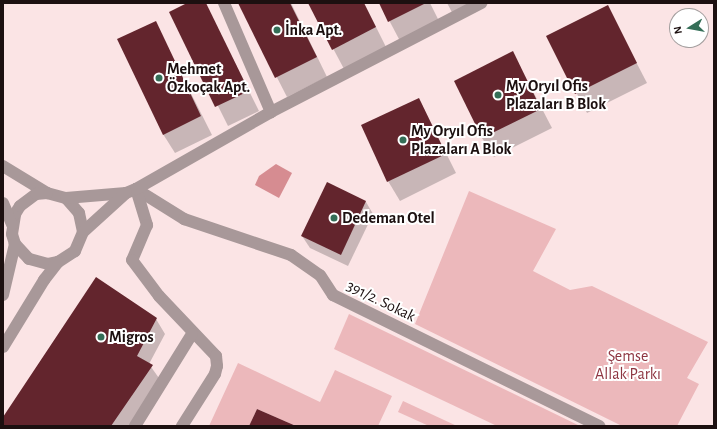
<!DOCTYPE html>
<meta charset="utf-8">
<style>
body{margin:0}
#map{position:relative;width:717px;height:429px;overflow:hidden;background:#fbe4e5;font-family:"Alegreya Sans",sans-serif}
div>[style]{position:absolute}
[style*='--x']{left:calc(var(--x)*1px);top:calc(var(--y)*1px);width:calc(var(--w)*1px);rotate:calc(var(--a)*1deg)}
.green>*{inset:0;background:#ecb8bb}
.water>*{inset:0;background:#d68c91}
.shadow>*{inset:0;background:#0003}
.building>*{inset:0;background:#63252d}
.minor>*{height:12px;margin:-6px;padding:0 6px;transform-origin:6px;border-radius:6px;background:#a89899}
.dots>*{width:11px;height:11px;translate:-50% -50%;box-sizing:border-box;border:2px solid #fff;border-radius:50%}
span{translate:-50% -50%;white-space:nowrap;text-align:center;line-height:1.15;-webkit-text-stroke:4px #fff;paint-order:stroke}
.poi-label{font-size:16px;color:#1c1010;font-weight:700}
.left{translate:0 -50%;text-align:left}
.street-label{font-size:16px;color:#1c1010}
.park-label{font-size:16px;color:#8e3541}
.frame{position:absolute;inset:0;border:4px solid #1c1010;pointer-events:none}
.north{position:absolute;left:669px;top:8px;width:40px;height:40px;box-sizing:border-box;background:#fff;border:1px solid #a49f9f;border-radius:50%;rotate:259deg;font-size:11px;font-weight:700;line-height:16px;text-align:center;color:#1c1010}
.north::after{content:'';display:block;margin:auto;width:14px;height:18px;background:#346e57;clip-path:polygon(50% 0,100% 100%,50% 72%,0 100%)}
</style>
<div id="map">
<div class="green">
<div style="clip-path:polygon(469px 191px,556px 229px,533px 271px,570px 290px,592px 286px,708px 342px,687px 378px,699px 384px,677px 426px,622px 426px,415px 324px)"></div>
<div style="clip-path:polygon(349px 314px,580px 426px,497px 426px,334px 349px)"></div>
<div style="clip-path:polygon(238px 363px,320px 402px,335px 370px,392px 396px,378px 426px,296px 426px,257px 409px,249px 426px,209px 426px)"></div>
<div style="clip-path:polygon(403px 401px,457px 426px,429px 426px,398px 412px)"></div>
</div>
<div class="water">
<div style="clip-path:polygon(276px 164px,292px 173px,279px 198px,255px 185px,259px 176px)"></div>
</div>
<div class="shadow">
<div style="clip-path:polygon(190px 3px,205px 3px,259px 111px,228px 126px,171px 12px)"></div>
<div style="clip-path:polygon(239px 3px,291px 3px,327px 77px,287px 97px)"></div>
<div style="clip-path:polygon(309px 3px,364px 3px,386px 47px,344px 69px)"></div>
<div style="clip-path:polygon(380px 3px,430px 3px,439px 21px,400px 41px)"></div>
<div style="clip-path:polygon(447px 3px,479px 3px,455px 18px)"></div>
<div style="clip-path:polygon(607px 6px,647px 83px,587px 113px,547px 36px)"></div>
<div style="clip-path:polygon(155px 22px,212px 135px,175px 153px,163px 134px)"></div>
<div style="clip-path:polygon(513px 53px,552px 128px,494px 157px,482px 138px)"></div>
<div style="clip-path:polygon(419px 99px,456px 173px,400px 201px,388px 181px)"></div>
<div style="clip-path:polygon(327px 184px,366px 202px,373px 214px,348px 266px,310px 248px,302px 236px)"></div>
<div style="clip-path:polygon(156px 319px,165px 334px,149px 364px,161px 381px,130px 426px,3px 426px,3px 419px)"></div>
</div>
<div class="building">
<div style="clip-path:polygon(187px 3px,206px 3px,249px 91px,215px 107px,169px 12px)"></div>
<div style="clip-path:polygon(238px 3px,290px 3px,317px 57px,275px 78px)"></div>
<div style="clip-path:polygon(308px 3px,364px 3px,376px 27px,332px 50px)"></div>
<div style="clip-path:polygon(379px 3px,426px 3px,388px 22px)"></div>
<div style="clip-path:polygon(608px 5px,637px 63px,575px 94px,546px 36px)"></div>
<div style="clip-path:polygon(156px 21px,201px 116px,163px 135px,117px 39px)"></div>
<div style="clip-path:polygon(513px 51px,541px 109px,482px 138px,454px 81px)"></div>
<div style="clip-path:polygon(419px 98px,446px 154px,387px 182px,361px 125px)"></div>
<div style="clip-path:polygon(327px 182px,366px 201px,341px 255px,301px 236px)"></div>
<div style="clip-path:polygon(96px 277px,157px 318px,137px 356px,153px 365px,111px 426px,3px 426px,3px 417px)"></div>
<div style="clip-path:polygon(257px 409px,296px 426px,249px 426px)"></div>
</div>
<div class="minor">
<div style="--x:224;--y:3;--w:119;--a:66.7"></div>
<div style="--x:3;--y:166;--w:52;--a:31.5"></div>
<div style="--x:47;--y:193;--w:20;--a:15"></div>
<div style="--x:66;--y:198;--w:20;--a:49"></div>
<div style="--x:79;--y:213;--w:19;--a:78"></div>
<div style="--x:83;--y:232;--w:21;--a:113"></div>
<div style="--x:75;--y:251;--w:20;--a:147"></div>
<div style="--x:58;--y:262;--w:10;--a:169"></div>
<div style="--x:48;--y:264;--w:20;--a:-165"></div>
<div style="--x:29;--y:259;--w:21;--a:-133"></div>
<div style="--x:15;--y:244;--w:10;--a:-107"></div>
<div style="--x:12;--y:234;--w:20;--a:-81"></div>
<div style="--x:15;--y:214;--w:9;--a:-58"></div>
<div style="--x:20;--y:206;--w:20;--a:-37"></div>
<div style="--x:36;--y:194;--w:11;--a:-5"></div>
<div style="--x:136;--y:189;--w:57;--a:32"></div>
<div style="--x:184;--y:219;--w:113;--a:18.6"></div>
<div style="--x:291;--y:255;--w:35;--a:35"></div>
<div style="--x:320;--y:275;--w:24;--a:57"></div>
<div style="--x:333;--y:295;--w:297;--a:26.2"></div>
<div style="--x:136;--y:189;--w:38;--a:73"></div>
<div style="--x:147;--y:225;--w:38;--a:113"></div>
<div style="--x:132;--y:260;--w:45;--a:53.1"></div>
<div style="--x:159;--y:296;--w:83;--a:46.5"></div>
<div style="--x:216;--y:356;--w:10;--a:84"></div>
<div style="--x:217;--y:366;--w:8;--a:104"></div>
<div style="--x:215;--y:374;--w:62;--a:122.4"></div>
<div style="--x:66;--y:198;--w:60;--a:-4.8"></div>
<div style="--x:126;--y:193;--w:11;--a:-22"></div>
<div style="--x:136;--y:189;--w:155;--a:-29.7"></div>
<div style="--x:271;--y:112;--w:237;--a:-27.4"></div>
<div style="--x:3;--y:203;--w:23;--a:67"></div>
<div style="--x:83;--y:232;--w:58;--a:-42.2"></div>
<div style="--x:3;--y:295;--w:52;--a:-76.8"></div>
<div style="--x:3;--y:347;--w:79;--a:-58.5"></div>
<div style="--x:44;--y:280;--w:23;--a:-52"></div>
<div style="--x:135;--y:426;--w:108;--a:-58.2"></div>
</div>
<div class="dots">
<div style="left:277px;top:30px;background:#346e57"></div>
<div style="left:159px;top:78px;background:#346e57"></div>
<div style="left:498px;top:95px;background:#346e57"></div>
<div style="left:403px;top:140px;background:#346e57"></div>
<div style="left:334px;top:218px;background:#346e57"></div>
<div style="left:101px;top:337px;background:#346e57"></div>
</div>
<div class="poi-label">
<span class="left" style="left:285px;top:30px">İnka Apt.</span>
<span class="left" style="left:167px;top:78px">Mehmet<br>Özkoçak Apt.</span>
<span class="left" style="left:506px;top:95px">My Oryıl Ofis<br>Plazaları B Blok</span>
<span class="left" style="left:411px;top:140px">My Oryıl Ofis<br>Plazaları A Blok</span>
<span class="left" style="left:342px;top:218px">Dedeman Otel</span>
<span class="left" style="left:109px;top:337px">Migros</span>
</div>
<div class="street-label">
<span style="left:381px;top:301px;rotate:26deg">391/2. Sokak</span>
</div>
<div class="park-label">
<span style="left:628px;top:365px">Şemse<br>Allak Parkı</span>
</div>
<div class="frame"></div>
<div class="north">N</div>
</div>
